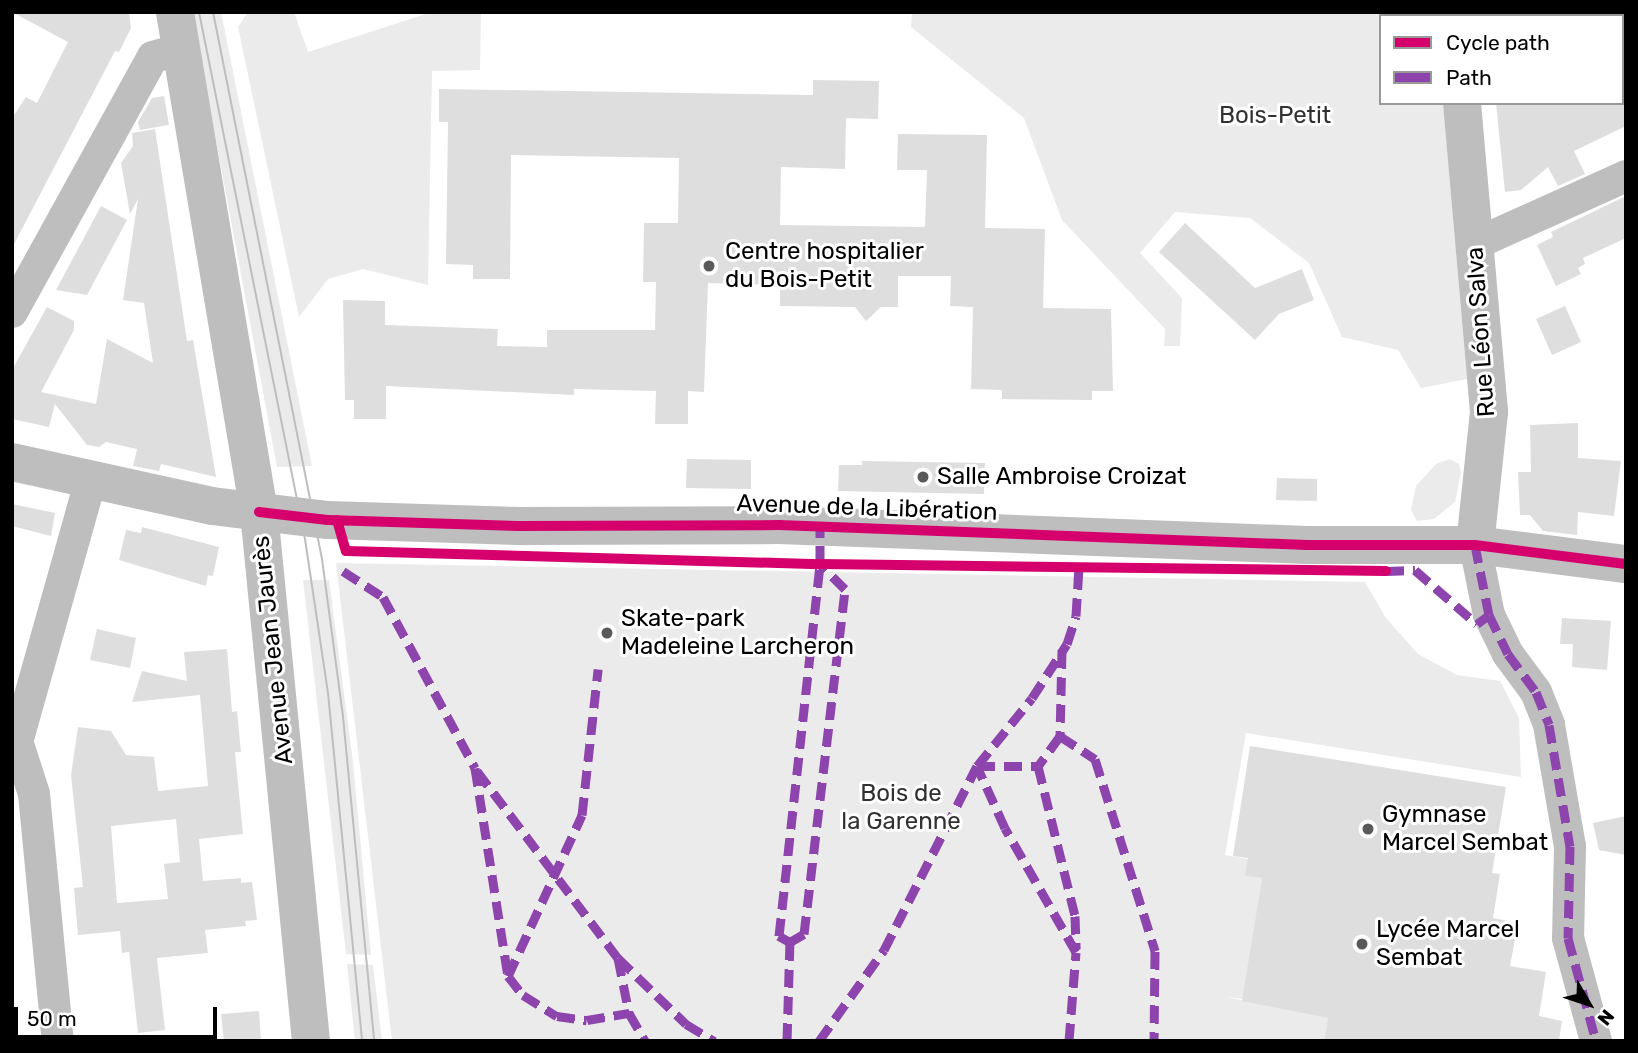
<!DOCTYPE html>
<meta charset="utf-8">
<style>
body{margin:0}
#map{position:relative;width:1638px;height:1053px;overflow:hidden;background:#fff;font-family:Rubik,sans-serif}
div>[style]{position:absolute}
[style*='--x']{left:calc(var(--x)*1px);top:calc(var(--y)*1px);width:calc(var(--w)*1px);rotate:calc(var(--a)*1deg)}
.green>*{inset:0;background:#ebebeb}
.building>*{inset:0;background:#dedede}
.minor>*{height:32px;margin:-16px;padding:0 16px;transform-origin:16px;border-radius:16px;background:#bebebe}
.tertiary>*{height:38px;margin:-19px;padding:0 19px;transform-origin:19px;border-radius:19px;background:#bebebe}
.tram>*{height:2px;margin:-1px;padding:0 1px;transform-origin:1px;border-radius:1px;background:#bebebe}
.quiet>*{height:9px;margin-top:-4.5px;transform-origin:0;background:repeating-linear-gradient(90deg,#8e44ad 0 18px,transparent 0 27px)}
.cycleway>*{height:10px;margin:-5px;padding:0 5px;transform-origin:5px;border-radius:5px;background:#d6006c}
.dots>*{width:19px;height:19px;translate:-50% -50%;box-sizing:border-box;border:4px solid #fff;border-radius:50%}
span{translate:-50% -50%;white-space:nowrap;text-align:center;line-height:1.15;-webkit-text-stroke:6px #fff;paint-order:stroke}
.park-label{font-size:24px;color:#313131}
.poi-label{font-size:24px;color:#000}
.left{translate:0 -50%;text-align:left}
.street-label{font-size:24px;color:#000}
.frame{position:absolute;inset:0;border:14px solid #000;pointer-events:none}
.legend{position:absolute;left:1379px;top:14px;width:245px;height:91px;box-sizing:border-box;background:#fff;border:2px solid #999;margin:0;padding:9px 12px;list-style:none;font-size:21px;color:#000}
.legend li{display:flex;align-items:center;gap:14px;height:35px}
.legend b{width:35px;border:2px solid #999}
.north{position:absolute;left:1554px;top:969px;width:70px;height:70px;-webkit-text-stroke:5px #fff;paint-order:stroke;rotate:129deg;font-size:19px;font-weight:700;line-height:28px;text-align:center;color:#000}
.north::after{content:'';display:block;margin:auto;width:24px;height:32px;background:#000;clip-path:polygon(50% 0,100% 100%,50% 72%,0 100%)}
.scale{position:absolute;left:14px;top:1007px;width:203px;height:32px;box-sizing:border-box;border:4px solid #000;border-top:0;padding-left:9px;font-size:21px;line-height:24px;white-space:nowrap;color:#000;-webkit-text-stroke:5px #fff;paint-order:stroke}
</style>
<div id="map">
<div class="green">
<div style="clip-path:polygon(192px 12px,221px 12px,312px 466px,277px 467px)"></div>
<div style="clip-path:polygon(248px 12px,294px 12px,308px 52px,432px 12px,481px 12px,480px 70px,432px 71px,428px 285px,363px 269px,328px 279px,299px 317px,238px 27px)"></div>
<div style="clip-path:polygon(912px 12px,1436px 12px,1436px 16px,1381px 16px,1381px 103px,1443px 103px,1467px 379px,1421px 388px,1398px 350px,1342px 337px,1309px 263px,1250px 218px,1175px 212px,1140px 253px,1182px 298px,1180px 346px,1164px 346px,1165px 329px,1062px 220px,1024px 118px,911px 27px)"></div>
<div style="clip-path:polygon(1450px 459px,1459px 464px,1461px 473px,1455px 502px,1434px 519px,1417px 521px,1411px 510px,1416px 486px,1436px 464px)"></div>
<div style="clip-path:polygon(336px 563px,1365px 582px,1386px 618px,1418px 654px,1457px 675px,1500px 681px,1519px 718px,1521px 777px,1246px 733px,1225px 855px,1291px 866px,1246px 876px,1262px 878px,1243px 999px,1226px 997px,1328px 1018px,1324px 1041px,392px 1041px)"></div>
<div style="clip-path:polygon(303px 580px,329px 580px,353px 762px,371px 955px,346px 954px)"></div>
<div style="clip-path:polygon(347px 964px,373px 965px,382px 1041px,355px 1041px)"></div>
</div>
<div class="building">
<div style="clip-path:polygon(12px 12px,129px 12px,131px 28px,119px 52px,115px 51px,12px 248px,12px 118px,26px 97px,37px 103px,68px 42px)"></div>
<div style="clip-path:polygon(813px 80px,879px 81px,878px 119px,846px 118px,845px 169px,781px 167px,780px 225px,925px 227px,927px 170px,897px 170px,898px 134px,987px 135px,985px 228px,1045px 229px,1043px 308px,1111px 309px,1113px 391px,1092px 391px,1092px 400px,1002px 399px,1002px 390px,971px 389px,973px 307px,950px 306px,951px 276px,898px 276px,898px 307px,881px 307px,866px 321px,855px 307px,780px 306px,780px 285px,708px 283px,704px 392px,688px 391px,688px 424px,655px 424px,656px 391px,574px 389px,574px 395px,386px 386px,386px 419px,354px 419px,354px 400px,345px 400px,343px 300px,385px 301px,385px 325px,498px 329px,497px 346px,547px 347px,547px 330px,655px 330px,656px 282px,643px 282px,644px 223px,678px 223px,679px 158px,511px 155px,510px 279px,473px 279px,473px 265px,446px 264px,448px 122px,439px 122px,439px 89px,813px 95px)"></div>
<div style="clip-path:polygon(164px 96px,169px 125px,140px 130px,138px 122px,152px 98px)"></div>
<div style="clip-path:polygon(1496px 103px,1626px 103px,1626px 126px,1574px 151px,1585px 174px,1558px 186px,1548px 167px,1521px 190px,1505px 192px)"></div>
<div style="clip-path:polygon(155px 129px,187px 341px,193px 340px,216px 477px,161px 464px,159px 471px,133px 466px,137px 449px,106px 442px,99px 447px,87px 445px,55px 404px,49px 427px,12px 419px,12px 370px,47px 307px,74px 321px,74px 330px,41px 392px,96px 404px,107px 339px,153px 363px,144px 303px,123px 300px,138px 199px,130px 214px,121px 163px,133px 146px,132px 133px)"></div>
<div style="clip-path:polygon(1626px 196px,1626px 238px,1583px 258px,1585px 264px,1578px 268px,1581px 274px,1556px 286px,1537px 245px,1553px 237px,1551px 232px)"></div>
<div style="clip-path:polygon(101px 206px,127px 220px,87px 295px,56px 290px)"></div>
<div style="clip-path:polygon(1185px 223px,1255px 288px,1302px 269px,1314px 300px,1279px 314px,1255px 340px,1159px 252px)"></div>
<div style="clip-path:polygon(1565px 306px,1581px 342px,1552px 355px,1536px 319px)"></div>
<div style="clip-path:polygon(1578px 423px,1578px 458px,1621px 461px,1614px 516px,1578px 512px,1577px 535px,1543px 531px,1530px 515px,1520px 515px,1518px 472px,1531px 472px,1530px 425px)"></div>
<div style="clip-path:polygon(687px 459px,751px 460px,751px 489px,686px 488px)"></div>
<div style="clip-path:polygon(862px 461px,985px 463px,984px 494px,838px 491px,839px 465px,862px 465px)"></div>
<div style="clip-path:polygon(1277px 478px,1317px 479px,1317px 501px,1276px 500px)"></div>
<div style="clip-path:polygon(12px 504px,55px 513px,51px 536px,12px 526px)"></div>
<div style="clip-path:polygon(142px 527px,219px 547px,213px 576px,208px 575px,206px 586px,119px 560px,126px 530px,141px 533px)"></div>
<div style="clip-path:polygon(1562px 618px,1611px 621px,1607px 670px,1572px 667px,1573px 644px,1560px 644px)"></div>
<div style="clip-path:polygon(97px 629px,136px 638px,130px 668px,90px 660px)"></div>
<div style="clip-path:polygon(evenodd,227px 649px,232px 712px,237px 711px,241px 752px,235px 752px,243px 834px,199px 839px,203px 881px,241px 878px,241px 883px,252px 882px,257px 920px,245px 921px,246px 926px,205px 930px,208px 953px,157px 958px,165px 1030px,138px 1033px,129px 952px,122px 953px,120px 931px,78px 935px,74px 888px,83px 887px,71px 775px,78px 727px,111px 731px,126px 755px,154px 757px,158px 791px,208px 786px,200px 695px,132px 702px,142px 671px,187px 681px,184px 652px,227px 649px,176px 819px,180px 862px,164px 864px,168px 899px,117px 903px,111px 826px,176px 819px)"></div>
<div style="clip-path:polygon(1250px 746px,1506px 787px,1492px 873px,1500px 874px,1493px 918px,1518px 923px,1510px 966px,1546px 972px,1539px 1016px,1562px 1021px,1559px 1041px,1324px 1041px,1328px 1018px,1242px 1001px,1262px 878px,1245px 876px,1248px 858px,1233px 856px)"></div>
<div style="clip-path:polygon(1626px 816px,1626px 855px,1599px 850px,1593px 823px)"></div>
<div style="clip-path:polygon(259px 1011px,261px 1041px,224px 1041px,221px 1014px)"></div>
</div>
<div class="minor">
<div style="--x:1548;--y:16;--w:8;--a:-30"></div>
<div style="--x:1475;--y:244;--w:166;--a:-24.2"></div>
<div style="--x:12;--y:312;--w:291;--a:-61.1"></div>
<div style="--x:153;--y:57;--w:29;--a:-16"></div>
<div style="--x:1475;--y:545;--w:71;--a:78.7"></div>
<div style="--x:1489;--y:615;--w:43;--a:64"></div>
<div style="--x:1508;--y:654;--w:47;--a:53.6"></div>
<div style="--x:1536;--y:692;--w:35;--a:68"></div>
<div style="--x:1549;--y:725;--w:123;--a:80.2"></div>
<div style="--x:1570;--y:846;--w:92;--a:91.2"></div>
<div style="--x:1568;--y:938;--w:107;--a:74.8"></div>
<div style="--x:19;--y:747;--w:49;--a:72.3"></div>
<div style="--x:34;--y:794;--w:248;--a:84.5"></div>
<div style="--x:12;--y:760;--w:292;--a:-74.3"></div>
</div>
<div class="tertiary">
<div style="--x:175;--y:12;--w:507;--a:80.46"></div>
<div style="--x:259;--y:512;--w:532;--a:84.39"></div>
<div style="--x:1454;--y:12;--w:4;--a:76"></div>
<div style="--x:1462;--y:103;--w:310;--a:85"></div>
<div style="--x:1489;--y:412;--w:134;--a:96"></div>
<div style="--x:12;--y:462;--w:205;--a:12.4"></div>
<div style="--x:212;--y:506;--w:117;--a:6.9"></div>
<div style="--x:328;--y:520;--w:190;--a:1.8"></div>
<div style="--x:518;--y:526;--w:261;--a:-0.2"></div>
<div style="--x:779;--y:525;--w:528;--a:2.17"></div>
<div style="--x:1307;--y:545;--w:168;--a:0"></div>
<div style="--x:1475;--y:545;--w:152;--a:7.2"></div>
</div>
<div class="tram">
<div style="--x:199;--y:12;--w:538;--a:78.63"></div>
<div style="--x:305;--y:539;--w:156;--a:81.5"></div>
<div style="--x:328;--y:693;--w:350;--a:84.4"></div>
<div style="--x:213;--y:12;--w:558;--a:78.73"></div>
<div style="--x:322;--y:559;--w:159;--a:82.4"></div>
<div style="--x:343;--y:717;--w:325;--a:84.5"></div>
</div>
<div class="quiet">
<div style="--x:1475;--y:545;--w:71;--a:78.7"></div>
<div style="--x:1489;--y:615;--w:43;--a:64"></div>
<div style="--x:1508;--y:654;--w:47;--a:53.6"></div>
<div style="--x:1536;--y:692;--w:35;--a:68"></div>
<div style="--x:1549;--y:725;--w:123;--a:80.2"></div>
<div style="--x:1570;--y:846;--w:92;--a:91.2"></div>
<div style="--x:1568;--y:938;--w:107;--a:74.8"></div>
<div style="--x:343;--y:571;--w:48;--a:33"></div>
<div style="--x:383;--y:597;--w:194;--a:61.7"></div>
<div style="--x:475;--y:768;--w:211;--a:81"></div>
<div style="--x:508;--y:976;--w:24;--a:52"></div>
<div style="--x:523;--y:995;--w:40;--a:32"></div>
<div style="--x:557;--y:1016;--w:30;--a:8"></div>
<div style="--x:587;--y:1020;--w:43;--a:-9.5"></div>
<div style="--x:1386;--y:571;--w:29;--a:-2"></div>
<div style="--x:1415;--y:570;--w:82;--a:41.1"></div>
<div style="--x:1477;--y:624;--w:15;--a:-37"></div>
<div style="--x:1062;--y:650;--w:86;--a:91.3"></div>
<div style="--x:1060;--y:736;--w:42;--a:33.3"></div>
<div style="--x:1095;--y:759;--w:201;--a:72.6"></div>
<div style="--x:1155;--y:951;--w:90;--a:90.6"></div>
<div style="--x:1060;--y:736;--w:37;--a:126"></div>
<div style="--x:1038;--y:766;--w:154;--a:76.1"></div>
<div style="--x:1075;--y:916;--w:33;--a:88"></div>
<div style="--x:477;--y:771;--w:234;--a:53"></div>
<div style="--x:618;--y:958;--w:56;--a:78.7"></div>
<div style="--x:629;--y:1013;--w:32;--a:60"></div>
<div style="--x:790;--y:942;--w:13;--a:-151"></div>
<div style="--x:779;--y:936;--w:374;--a:-83.7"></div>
<div style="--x:820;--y:564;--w:38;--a:-90"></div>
<div style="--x:790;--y:942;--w:16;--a:-30"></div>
<div style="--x:804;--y:934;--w:347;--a:-83.2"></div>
<div style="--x:845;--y:589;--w:35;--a:-135"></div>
<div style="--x:618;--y:958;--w:95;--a:44.1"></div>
<div style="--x:686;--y:1024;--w:33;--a:31"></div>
<div style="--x:508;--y:976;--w:177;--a:-65.3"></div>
<div style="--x:582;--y:815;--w:147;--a:-83.7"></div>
<div style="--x:787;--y:1041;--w:99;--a:-88.3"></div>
<div style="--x:819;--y:1041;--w:112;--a:-54.5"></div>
<div style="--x:884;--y:950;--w:206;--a:-63.2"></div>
<div style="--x:977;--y:766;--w:61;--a:0"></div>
<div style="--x:1069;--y:1041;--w:89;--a:-85.5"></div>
<div style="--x:1076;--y:952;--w:143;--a:-119.8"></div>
<div style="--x:1005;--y:828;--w:68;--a:-114.3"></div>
<div style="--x:977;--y:766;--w:87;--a:-51"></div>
<div style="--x:1032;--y:698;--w:64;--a:-57.1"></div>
<div style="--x:1067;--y:644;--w:29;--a:-72"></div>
<div style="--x:1076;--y:616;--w:49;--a:-86.5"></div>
</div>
<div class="cycleway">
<div style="--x:259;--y:512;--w:69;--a:6.6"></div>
<div style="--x:328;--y:520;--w:190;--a:1.8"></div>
<div style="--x:518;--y:526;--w:261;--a:-0.2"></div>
<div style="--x:779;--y:525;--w:528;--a:2.17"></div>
<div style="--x:1307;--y:545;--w:168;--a:0"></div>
<div style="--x:1475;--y:545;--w:152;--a:7.2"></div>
<div style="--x:337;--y:520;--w:32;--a:74"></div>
<div style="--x:346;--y:551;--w:474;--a:1.6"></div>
<div style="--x:820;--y:564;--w:566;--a:0.71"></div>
</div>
<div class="dots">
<div style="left:709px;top:266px;background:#595959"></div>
<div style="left:923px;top:477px;background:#595959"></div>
<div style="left:607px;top:633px;background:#595959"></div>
<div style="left:1368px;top:829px;background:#595959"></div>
<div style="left:1362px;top:944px;background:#595959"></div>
</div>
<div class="park-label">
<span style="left:1275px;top:116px">Bois-Petit</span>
<span style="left:901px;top:808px">Bois de<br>la Garenne</span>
</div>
<div class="poi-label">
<span class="left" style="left:725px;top:266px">Centre hospitalier<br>du Bois-Petit</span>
<span class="left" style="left:937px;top:477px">Salle Ambroise Croizat</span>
<span class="left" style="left:621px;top:633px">Skate-park<br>Madeleine Larcheron</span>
<span class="left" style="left:1382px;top:829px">Gymnase<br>Marcel Sembat</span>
<span class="left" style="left:1376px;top:944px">Lycée Marcel<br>Sembat</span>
</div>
<div class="street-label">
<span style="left:1481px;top:332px;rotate:-94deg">Rue Léon Salva</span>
<span style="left:867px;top:508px;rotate:2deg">Avenue de la Libération</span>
<span style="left:273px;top:650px;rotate:-96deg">Avenue Jean Jaurès</span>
</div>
<div class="frame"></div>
<ul class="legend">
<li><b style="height:9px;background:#d6006c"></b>Cycle path</li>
<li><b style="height:9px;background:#8e44ad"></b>Path</li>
</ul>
<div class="north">N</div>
<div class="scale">50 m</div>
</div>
